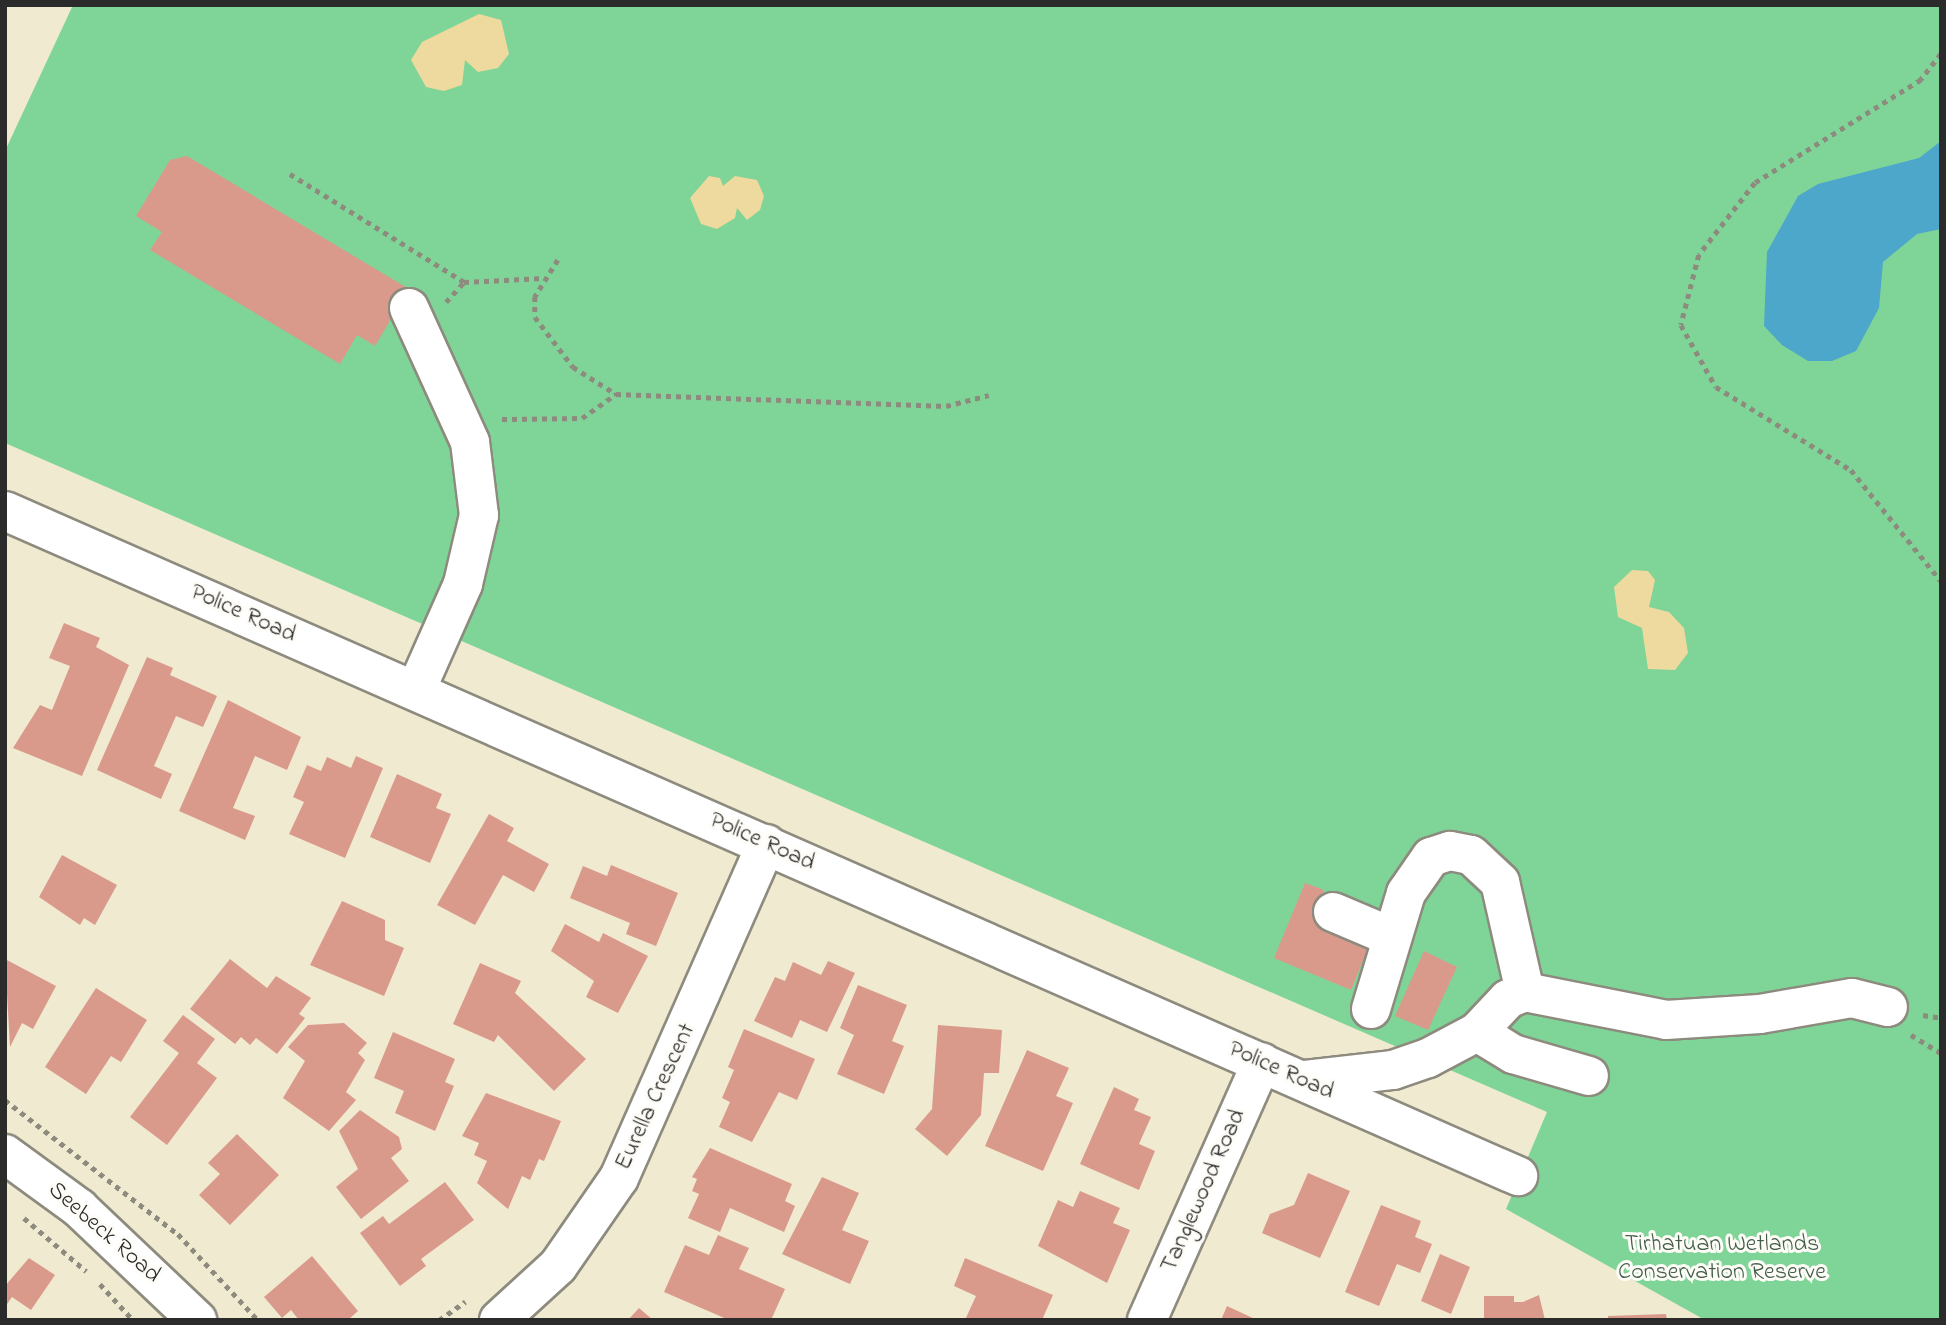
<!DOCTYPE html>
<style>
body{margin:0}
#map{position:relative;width:1946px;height:1325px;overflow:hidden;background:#efead0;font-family:"Indie Flower",sans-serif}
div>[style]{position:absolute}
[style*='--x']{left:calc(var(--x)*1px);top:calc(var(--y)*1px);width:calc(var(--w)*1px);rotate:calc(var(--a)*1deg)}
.green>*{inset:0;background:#7fd497}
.sand>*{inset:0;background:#eeda9e}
.water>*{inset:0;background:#4da7ca}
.building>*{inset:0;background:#da9a8b}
.path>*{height:4.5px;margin-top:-2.25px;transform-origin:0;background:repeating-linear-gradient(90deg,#8d8a7e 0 5px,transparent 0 10px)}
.roads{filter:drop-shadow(2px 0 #8d8a7e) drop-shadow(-2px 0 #8d8a7e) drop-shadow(0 2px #8d8a7e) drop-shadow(0 -2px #8d8a7e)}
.minor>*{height:38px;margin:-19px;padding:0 19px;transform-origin:19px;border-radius:19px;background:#fff}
span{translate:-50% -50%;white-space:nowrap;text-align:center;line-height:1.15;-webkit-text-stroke:6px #fdfcf7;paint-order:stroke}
.street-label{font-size:24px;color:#2b2b2b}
.park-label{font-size:24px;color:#445e4b}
.frame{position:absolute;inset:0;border:7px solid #2b2b2b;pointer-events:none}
</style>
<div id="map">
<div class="green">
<div style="clip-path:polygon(73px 5px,1941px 5px,1941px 1320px,1705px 1320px,1506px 1209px,1547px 1112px,5px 443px,5px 151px)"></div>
</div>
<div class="sand">
<div style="clip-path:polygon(479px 14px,501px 20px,509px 54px,498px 68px,478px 72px,465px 60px,462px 85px,444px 91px,426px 87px,411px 60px,422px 42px)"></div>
<div style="clip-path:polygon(709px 176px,720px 178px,723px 186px,735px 176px,757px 180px,764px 196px,760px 210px,747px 220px,737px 208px,735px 218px,717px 229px,701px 224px,690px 198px)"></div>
<div style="clip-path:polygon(1632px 570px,1648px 571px,1655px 580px,1649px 607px,1669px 612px,1684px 628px,1688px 653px,1675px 670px,1648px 669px,1642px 628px,1618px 617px,1614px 587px)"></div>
</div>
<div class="water">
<div style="clip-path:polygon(1941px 141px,1941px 229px,1917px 234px,1883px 262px,1879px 308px,1856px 351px,1832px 361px,1808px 361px,1782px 345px,1764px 326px,1767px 252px,1798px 196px,1818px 184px,1919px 158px)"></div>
</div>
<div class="building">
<div style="clip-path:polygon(187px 156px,409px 289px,375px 346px,357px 335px,340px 364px,150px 250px,162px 232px,136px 216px,170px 160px)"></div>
<div style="clip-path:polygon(64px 623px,100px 638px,96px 647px,129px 665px,82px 776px,13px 748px,40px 705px,52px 710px,70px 666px,49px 658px)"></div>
<div style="clip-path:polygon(147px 657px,173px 668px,170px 675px,217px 696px,203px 727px,176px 716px,154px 766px,172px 774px,161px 799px,97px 770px)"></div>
<div style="clip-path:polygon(228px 700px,301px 737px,287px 770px,255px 756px,233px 808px,255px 816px,245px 840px,179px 811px)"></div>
<div style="clip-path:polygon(356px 756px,383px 768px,345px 858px,289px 834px,304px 802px,293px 797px,307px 765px,321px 771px,327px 757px,351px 768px)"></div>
<div style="clip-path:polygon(397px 774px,442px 794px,436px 808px,451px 814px,430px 863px,370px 837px)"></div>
<div style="clip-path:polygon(489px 814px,514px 828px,507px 841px,549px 864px,534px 892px,503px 875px,475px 925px,437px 905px)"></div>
<div style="clip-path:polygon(62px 855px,117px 885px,95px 925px,84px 918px,80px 925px,39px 897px)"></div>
<div style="clip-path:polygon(611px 865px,678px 893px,656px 946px,626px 934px,630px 923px,570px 898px,583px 866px,607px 876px)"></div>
<div style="clip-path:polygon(1305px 883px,1324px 890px,1313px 916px,1371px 941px,1351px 990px,1274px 958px)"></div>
<div style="clip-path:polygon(342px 901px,385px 920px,385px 940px,404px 948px,384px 996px,310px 965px)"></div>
<div style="clip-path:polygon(565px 924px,599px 942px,603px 933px,648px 956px,618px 1013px,586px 997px,594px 981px,551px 951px)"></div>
<div style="clip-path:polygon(1424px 951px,1457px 967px,1428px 1030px,1395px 1016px)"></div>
<div style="clip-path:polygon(5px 959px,56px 986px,33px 1029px,22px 1023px,10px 1047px)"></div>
<div style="clip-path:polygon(230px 959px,267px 988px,276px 976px,311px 998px,299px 1014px,305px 1018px,277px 1054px,256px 1038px,250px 1045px,241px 1037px,235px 1044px,190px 1009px)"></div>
<div style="clip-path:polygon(828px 961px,855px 973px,827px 1032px,800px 1020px,792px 1038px,754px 1021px,775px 977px,785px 981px,793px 962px,821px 975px)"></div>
<div style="clip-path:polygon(480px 963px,521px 981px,515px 993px,586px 1059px,554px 1091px,498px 1035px,494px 1042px,453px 1024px)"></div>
<div style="clip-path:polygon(858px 985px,907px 1005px,892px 1041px,904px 1046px,884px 1094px,837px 1074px,854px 1035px,840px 1028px)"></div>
<div style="clip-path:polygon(96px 988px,147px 1020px,121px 1062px,111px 1056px,86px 1094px,45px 1067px)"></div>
<div style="clip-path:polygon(183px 1015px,215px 1039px,197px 1063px,217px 1078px,167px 1145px,130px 1117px,179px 1053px,163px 1041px)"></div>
<div style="clip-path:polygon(344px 1023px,367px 1043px,358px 1053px,365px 1060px,346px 1092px,356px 1100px,329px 1131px,283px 1098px,305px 1061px,288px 1047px,308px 1025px)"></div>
<div style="clip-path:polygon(938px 1025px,1002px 1030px,999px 1073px,984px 1073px,981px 1115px,947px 1156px,915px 1129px,932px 1109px)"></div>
<div style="clip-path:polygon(744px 1029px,815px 1059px,797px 1100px,779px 1092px,752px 1142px,719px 1127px,730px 1102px,722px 1098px,734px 1070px,728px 1067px)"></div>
<div style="clip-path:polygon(393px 1032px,455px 1059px,445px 1082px,454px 1086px,435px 1131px,395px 1113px,404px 1091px,374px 1078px)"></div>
<div style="clip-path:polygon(1027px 1050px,1069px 1068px,1056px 1096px,1073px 1103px,1043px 1171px,985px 1146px)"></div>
<div style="clip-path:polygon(1114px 1087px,1139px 1099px,1134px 1110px,1151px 1117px,1139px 1144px,1155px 1151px,1139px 1190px,1080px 1164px)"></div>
<div style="clip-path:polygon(486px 1093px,561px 1121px,544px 1161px,539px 1159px,530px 1180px,522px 1176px,508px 1209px,477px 1183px,487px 1161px,474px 1155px,479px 1143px,462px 1136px)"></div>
<div style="clip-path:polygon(360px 1110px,399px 1137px,402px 1149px,391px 1158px,409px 1181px,361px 1219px,336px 1187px,358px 1169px,339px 1131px)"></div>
<div style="clip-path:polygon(237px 1134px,279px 1175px,230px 1225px,199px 1195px,220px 1174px,208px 1163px)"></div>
<div style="clip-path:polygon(710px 1148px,792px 1184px,785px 1201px,795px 1206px,784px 1232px,730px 1208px,720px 1232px,688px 1218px,699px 1194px,692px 1191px,697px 1179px,692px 1177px)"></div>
<div style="clip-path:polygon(1308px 1173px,1350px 1191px,1320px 1258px,1262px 1233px,1270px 1214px,1294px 1205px)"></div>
<div style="clip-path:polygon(822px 1177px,859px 1193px,842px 1230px,869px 1241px,850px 1284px,782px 1254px)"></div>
<div style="clip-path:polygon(445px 1182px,474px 1220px,421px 1259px,426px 1266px,400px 1286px,360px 1233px,383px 1216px,389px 1224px)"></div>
<div style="clip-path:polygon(1080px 1191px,1120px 1208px,1113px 1223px,1130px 1230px,1107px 1283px,1038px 1246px,1058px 1200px,1073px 1207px)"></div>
<div style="clip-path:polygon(1381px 1205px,1421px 1221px,1415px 1237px,1432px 1244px,1420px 1273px,1397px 1264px,1379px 1306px,1345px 1292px)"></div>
<div style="clip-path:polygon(718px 1235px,749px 1248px,739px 1269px,785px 1289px,771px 1320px,729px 1320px,664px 1292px,685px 1245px,709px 1255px)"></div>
<div style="clip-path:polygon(1440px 1254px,1470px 1267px,1451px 1314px,1421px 1301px)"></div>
<div style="clip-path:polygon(312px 1256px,358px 1311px,348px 1320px,299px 1320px,291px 1310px,282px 1318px,264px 1297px)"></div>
<div style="clip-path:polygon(29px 1258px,55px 1275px,31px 1310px,12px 1297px,5px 1307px,5px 1286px)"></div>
<div style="clip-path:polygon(965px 1258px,1053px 1295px,1042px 1320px,965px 1320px,976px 1296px,954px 1286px)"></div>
<div style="clip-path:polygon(1539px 1295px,1545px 1320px,1484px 1320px,1484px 1296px,1514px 1296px,1514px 1302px,1523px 1302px)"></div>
<div style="clip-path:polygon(1227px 1306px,1257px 1320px,1221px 1320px)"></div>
<div style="clip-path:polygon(639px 1308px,653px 1320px,628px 1320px)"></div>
<div style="clip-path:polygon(1666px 1314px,1667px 1320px,1608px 1320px,1608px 1316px)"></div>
</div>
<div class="path">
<div style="--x:1941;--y:54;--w:33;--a:128"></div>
<div style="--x:1921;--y:80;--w:195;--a:148.2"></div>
<div style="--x:1755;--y:183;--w:91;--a:127.9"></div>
<div style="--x:1699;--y:255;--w:72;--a:104.4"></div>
<div style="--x:1681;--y:325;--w:71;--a:60.6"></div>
<div style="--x:1716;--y:387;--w:158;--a:31.6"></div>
<div style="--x:1851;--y:470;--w:143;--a:51"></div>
<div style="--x:290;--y:174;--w:205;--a:31.8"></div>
<div style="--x:558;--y:260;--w:44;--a:121.9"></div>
<div style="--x:535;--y:297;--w:20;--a:90"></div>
<div style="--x:535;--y:317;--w:63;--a:52.8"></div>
<div style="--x:573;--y:367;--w:51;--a:32.1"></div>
<div style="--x:446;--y:302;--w:27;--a:-48"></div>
<div style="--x:464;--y:282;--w:79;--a:-2.9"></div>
<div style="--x:502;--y:419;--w:80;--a:-0.7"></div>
<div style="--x:582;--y:418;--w:42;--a:-35.2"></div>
<div style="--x:616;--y:394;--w:330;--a:2.1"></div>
<div style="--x:946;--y:406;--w:44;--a:-14.3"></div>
<div style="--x:1923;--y:1015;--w:18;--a:9"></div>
<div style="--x:1911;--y:1035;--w:35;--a:31"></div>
<div style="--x:5;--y:1100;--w:219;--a:37.8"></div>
<div style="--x:178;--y:1234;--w:117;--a:47.1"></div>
<div style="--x:24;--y:1218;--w:82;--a:40.5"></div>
<div style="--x:100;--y:1284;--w:49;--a:47.5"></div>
<div style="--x:439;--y:1320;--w:32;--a:-35"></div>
</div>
<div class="roads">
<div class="minor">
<div style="--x:409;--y:308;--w:147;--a:65.5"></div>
<div style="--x:470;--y:442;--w:74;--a:83"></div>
<div style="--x:479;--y:515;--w:71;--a:103.1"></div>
<div style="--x:463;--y:584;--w:116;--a:113.9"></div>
<div style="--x:5;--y:511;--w:1653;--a:23.73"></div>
<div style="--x:1333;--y:912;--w:64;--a:23"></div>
<div style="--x:1371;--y:1009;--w:121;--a:-73.2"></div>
<div style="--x:1406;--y:893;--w:44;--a:-55.2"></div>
<div style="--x:1431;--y:857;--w:20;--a:-18"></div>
<div style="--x:1450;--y:851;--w:21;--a:11"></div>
<div style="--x:1471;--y:855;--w:40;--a:43"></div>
<div style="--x:1500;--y:882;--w:113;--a:77.2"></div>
<div style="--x:1477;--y:1032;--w:42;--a:31.4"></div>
<div style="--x:1513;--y:1054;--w:79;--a:16.1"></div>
<div style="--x:1305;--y:1080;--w:89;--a:-6.5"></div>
<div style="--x:1393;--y:1070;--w:37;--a:-19"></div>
<div style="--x:1428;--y:1058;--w:55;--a:-28"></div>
<div style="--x:1477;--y:1032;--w:45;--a:-46.8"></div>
<div style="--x:1508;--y:999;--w:18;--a:-22"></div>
<div style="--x:1525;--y:992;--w:144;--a:11.2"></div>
<div style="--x:1666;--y:1020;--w:94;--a:-3.7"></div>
<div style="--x:1760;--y:1014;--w:93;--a:-9.9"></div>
<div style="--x:1852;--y:998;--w:37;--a:14"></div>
<div style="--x:5;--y:1154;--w:92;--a:36.1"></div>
<div style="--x:79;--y:1208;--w:163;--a:43.5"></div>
<div style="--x:499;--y:1320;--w:80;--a:-42.5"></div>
<div style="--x:558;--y:1266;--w:107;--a:-55.3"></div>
<div style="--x:619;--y:1178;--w:365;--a:-66.2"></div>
<div style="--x:1147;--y:1320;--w:282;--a:-66"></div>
</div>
</div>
<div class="street-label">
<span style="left:243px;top:614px;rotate:24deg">Police Road</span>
<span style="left:762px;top:842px;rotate:24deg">Police Road</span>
<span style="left:1281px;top:1071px;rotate:24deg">Police Road</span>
<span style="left:656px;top:1097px;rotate:-65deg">Eurella Crescent</span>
<span style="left:1204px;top:1191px;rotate:-66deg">Tanglewood Road</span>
<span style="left:104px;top:1233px;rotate:41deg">Seebeck Road</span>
</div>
<div class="park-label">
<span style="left:1722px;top:1259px">Tirhatuan Wetlands<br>Conservation Reserve</span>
</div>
<div class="frame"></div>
</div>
